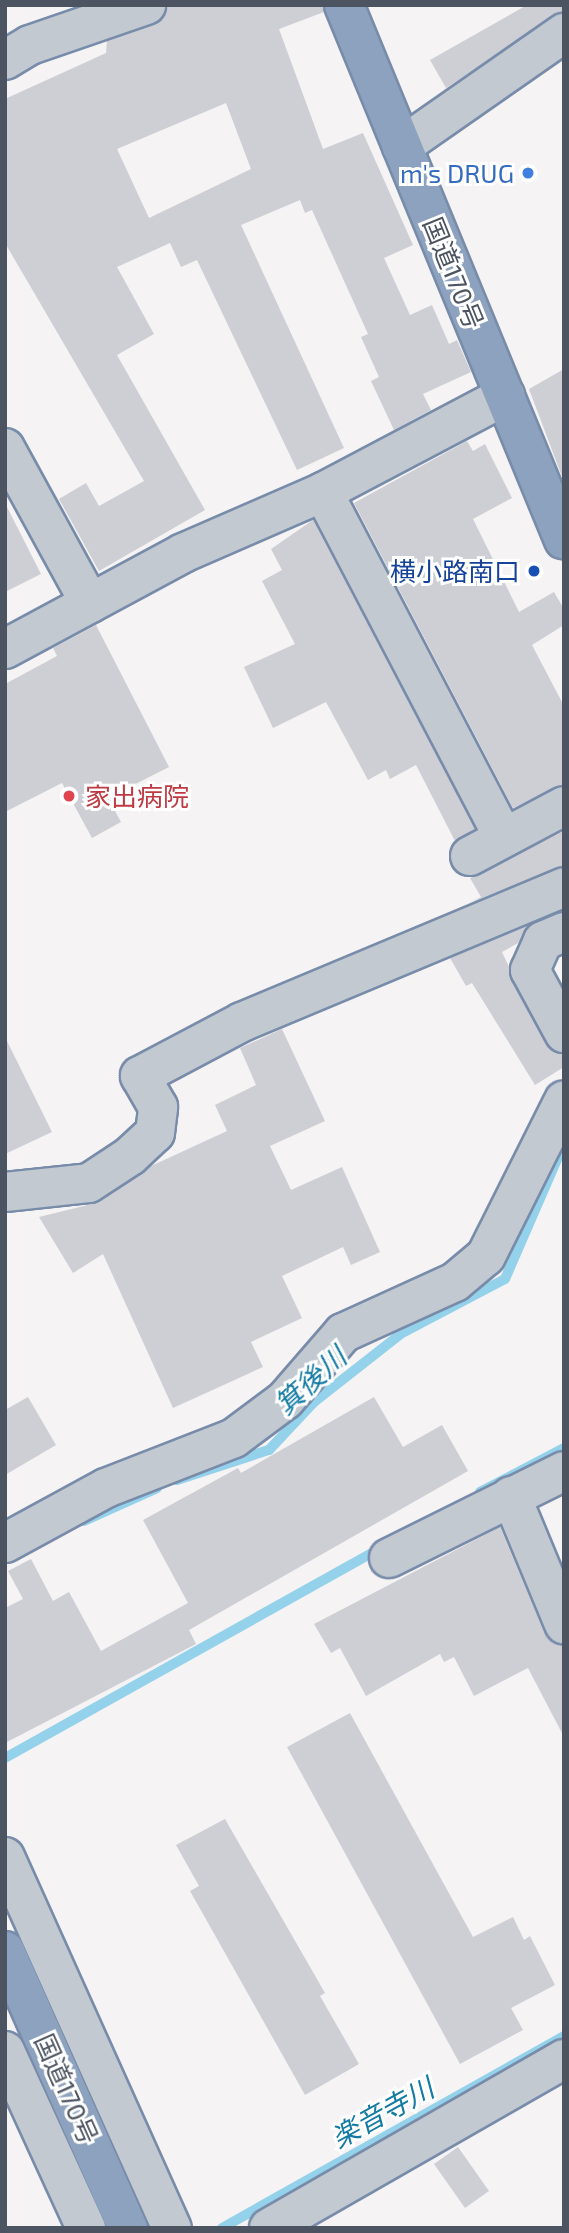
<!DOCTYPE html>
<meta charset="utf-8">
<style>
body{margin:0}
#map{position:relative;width:569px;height:2233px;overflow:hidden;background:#f5f3f3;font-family:"Exo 2","Noto Sans JP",sans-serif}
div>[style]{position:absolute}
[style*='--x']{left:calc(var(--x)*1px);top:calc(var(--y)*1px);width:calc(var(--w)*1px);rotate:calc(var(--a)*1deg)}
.stream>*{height:10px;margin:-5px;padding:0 5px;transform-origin:5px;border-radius:5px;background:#94d1ea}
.building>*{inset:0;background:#cdcfd5}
.roads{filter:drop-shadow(2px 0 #788caa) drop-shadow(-2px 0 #788caa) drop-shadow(0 2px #788caa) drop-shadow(0 -2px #788caa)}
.minor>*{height:38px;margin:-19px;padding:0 19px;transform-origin:19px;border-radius:19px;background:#c2c9d1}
.highway>*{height:38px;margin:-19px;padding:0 19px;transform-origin:19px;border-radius:19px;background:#8da2be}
.dots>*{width:19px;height:19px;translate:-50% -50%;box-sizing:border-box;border:4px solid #fff;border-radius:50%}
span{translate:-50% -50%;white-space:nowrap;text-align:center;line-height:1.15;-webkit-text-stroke:6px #fff;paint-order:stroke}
.shop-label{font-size:26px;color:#366cbe}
.right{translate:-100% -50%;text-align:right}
.street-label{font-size:26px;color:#4b5460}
.transit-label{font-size:26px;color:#164399}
.health-label{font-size:26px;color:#be3a42}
.left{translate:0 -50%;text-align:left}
.water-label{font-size:28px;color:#137aa3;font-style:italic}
.frame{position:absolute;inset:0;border:7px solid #4b5460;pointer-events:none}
</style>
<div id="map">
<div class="stream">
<div style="--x:177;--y:1480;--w:97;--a:-18.1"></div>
<div style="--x:269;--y:1450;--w:66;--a:-46.8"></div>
<div style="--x:314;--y:1402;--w:112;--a:-38.1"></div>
<div style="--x:402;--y:1333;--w:116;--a:-27.7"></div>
<div style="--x:505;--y:1279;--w:148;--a:-66.5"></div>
<div style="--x:480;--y:1492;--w:95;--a:-27.6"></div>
<div style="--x:84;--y:1521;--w:80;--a:-24.3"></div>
<div style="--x:5;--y:1758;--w:432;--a:-29.2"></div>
<div style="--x:222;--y:2228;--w:392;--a:-29.3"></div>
</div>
<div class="building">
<div style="clip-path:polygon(evenodd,167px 5px,323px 5px,324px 12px,279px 29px,323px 149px,363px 133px,413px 245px,384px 258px,410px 315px,432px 305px,449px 344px,457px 340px,471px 372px,423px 394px,431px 410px,394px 430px,371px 381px,379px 377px,361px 337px,368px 334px,312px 210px,305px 213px,300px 200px,241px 225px,344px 448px,297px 470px,197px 260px,181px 267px,170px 243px,117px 267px,154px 334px,117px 355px,205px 510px,99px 571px,59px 499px,86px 483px,99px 506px,144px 481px,5px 243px,5px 99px,106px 53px,107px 41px,154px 25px,167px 5px,226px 103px,251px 169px,149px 218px,117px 149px,226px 103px)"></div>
<div style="clip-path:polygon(527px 5px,564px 5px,564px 11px,446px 88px,430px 60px)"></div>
<div style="clip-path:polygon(564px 369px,564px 482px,529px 389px)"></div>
<div style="clip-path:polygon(467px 441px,473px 451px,485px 444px,512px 498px,473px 519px,519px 612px,554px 592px,564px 609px,564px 625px,532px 645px,564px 706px,564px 784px,513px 808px,354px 503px)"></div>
<div style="clip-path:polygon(5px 503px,41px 574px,5px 592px)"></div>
<div style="clip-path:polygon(313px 520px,475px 829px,455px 841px,416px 765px,390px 779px,386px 770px,368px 780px,326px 702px,273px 728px,244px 667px,295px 644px,262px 581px,282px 570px,271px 549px)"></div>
<div style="clip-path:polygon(96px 625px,169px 767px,108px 798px,121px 822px,92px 838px,62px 783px,5px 812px,5px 684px,57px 656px,53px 648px)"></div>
<div style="clip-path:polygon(564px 831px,564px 866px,469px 903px,481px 897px,470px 878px)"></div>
<div style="clip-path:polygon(530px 925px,518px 943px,502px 952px,545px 1043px,564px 1056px,564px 1067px,535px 1085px,472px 983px,466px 986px,450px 958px)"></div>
<div style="clip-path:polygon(282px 1029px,325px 1121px,270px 1146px,291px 1190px,342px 1167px,380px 1252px,351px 1265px,343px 1247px,282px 1276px,302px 1318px,251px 1342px,263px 1367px,173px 1408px,103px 1254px,73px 1273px,39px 1217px,100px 1202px,151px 1166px,227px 1131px,215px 1105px,256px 1085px,240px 1048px)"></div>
<div style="clip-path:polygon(5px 1037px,52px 1132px,5px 1154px)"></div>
<div style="clip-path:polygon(28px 1397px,56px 1445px,5px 1475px,5px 1410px)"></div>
<div style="clip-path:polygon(374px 1397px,403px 1447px,442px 1425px,468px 1471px,189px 1630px,196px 1644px,5px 1743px,5px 1608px,23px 1599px,8px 1571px,31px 1559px,53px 1601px,69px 1592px,101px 1651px,188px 1603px,143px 1520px,238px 1468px,241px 1473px)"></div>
<div style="clip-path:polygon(500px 1527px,544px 1632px,564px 1645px,564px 1737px,528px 1668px,474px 1696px,454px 1657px,444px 1662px,440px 1654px,366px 1696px,340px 1648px,331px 1653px,314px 1624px)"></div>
<div style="clip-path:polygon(350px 1713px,473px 1937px,513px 1917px,524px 1940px,530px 1936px,555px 1985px,511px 2008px,523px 2030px,460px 2064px,287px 1747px)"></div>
<div style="clip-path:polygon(225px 1819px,325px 1993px,320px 1996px,359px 2064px,305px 2095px,190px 1891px,199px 1886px,176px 1845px)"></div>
<div style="clip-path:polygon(458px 2147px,489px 2191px,465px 2208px,434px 2164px)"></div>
</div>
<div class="roads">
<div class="minor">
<div style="--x:5;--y:60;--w:29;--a:-31"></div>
<div style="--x:30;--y:45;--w:123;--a:-19"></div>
<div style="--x:402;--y:146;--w:198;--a:-34.9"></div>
<div style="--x:5;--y:448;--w:177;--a:61.3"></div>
<div style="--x:323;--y:492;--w:388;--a:62.4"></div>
<div style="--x:5;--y:649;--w:202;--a:-28.3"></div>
<div style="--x:183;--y:553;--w:153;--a:-23.5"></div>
<div style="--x:323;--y:492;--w:206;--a:-27.8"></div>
<div style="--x:470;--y:856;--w:106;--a:-28"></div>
<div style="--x:564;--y:932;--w:23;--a:157"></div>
<div style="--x:543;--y:941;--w:32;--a:114"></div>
<div style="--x:530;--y:970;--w:72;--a:61.6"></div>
<div style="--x:5;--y:1192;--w:84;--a:-6.1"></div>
<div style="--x:89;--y:1183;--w:49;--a:-33.4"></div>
<div style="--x:130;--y:1156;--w:34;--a:-43"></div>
<div style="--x:155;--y:1133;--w:26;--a:-83"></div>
<div style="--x:158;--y:1107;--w:36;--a:-120"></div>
<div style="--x:140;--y:1076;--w:115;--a:-27.9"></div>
<div style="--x:242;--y:1022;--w:349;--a:-22.7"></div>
<div style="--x:511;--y:1496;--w:139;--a:67.5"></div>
<div style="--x:5;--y:1543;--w:115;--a:-28.6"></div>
<div style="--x:106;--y:1488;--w:137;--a:-21.3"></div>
<div style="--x:234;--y:1438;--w:64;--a:-36.7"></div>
<div style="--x:285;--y:1400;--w:89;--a:-49.1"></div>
<div style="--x:343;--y:1333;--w:123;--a:-24.5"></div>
<div style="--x:455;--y:1282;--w:40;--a:-40"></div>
<div style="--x:486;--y:1256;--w:174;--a:-63.4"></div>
<div style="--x:389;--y:1558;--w:195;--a:-26.4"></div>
<div style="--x:5;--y:1857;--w:407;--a:65.8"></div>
<div style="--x:5;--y:2051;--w:195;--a:65.4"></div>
<div style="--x:269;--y:2228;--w:340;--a:-29.8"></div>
</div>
<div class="highway">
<div style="--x:344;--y:5;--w:578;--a:67.65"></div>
<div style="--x:5;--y:1951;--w:303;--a:66.1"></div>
</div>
</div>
<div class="dots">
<div style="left:528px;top:173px;background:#3f7fe0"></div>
<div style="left:534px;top:571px;background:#1a4fb4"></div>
<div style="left:69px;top:796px;background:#e0444e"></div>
</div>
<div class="shop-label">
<span class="right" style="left:514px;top:173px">m's DRUG</span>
</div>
<div class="street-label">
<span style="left:454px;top:273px;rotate:68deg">国道170号</span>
<span style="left:67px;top:2089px;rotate:66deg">国道170号</span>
</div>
<div class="transit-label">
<span class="right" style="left:520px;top:571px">横小路南口</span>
</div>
<div class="health-label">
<span class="left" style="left:85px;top:796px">家出病院</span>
</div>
<div class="water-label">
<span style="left:310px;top:1380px;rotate:-42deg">箕後川</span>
<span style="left:382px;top:2112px;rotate:-29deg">楽音寺川</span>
</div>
<div class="frame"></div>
</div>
